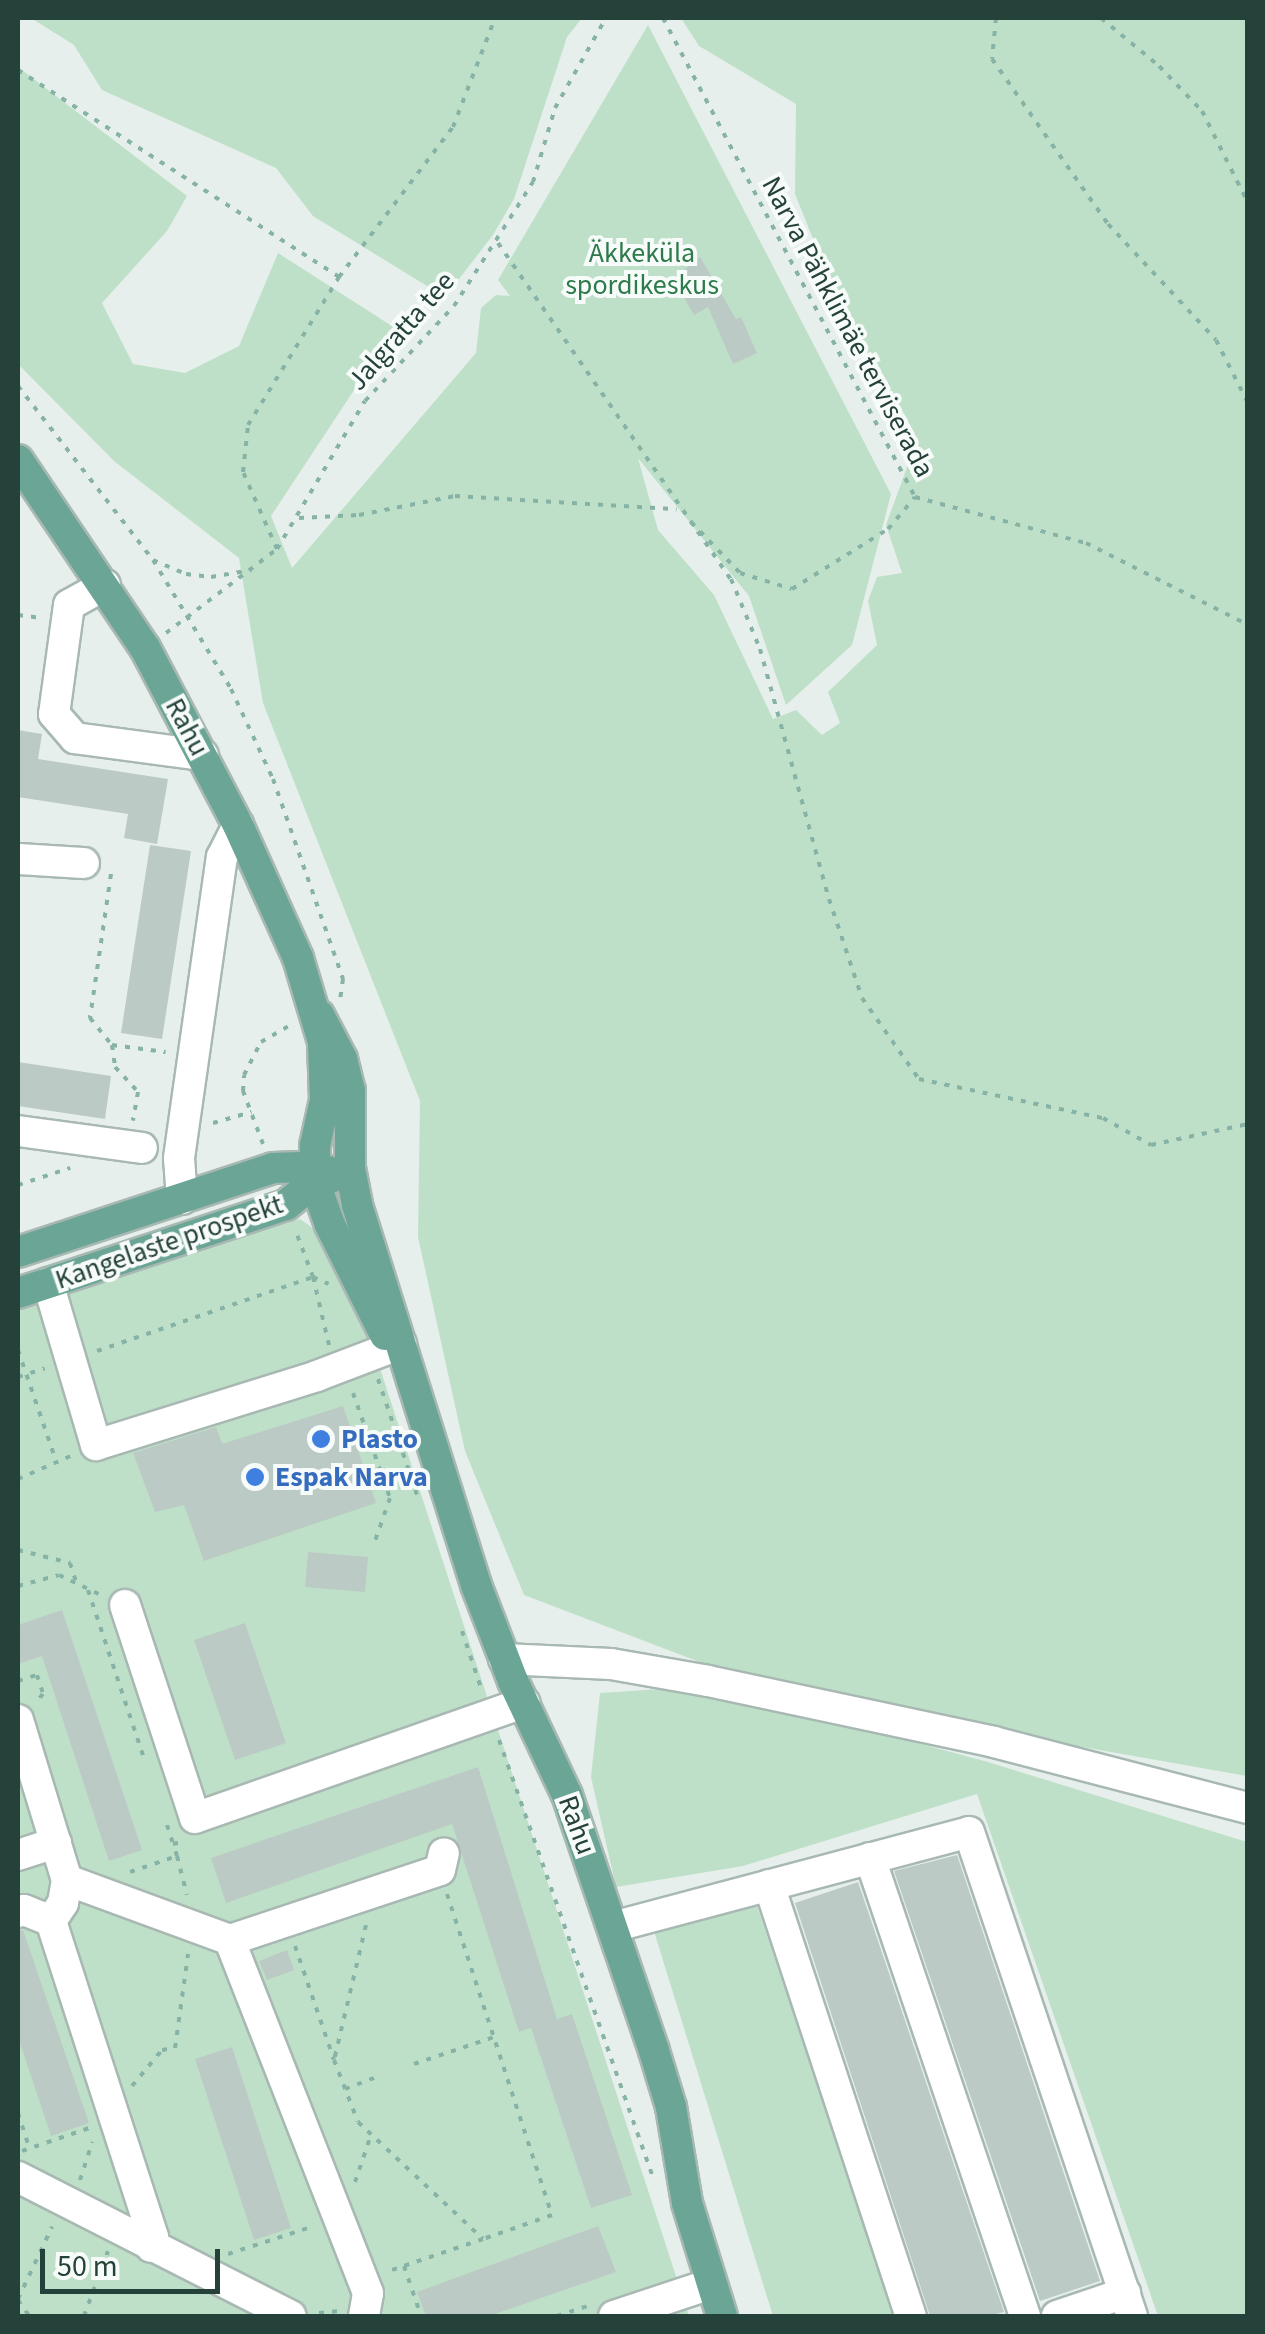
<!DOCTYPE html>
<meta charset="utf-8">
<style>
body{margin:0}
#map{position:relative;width:1265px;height:2334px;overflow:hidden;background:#e6efeb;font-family:"Source Sans 3",sans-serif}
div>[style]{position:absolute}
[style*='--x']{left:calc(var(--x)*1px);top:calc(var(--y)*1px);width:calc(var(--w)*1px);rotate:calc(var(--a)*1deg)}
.green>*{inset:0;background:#bfe0c8}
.building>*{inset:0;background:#bbcac4}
.path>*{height:4px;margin-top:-2px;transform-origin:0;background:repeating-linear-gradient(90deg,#86b3a5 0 5px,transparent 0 13px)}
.roads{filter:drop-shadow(2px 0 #a8b8b2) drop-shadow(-2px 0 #a8b8b2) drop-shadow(0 2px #a8b8b2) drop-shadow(0 -2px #a8b8b2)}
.minor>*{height:30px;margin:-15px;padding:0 15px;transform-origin:15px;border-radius:15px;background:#fff}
.major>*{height:30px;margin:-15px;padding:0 15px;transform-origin:15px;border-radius:15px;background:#6aa596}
.dots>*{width:28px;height:28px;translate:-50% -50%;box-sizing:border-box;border:5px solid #f7fbf9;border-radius:50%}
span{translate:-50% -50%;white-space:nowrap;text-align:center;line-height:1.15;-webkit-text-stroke:8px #f7fbf9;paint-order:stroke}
.park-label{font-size:28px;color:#2d7a4b}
.street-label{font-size:28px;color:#24423a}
.shop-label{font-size:28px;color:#366cbe;font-weight:700}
.left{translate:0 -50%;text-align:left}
.frame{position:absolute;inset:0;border:20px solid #24423a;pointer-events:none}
.scale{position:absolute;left:40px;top:2249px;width:180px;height:45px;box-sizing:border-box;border:5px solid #24423a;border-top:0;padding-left:12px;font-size:30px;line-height:35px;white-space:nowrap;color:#24423a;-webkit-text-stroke:8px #f7fbf9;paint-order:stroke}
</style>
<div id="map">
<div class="green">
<div style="clip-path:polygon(31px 18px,582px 18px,567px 37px,514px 199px,493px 235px,445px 297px,313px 216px,276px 168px,102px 90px,74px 45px)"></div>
<div style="clip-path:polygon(681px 18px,1247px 18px,1247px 1776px,981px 1729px,731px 1674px,524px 1595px,465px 1451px,418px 1237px,420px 1101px,263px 703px,239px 558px,114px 461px,18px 364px,18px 67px,187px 196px,167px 231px,102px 303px,133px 364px,185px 373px,239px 346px,278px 253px,395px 328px,271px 516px,292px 568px,476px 353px,481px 308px,496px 295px,510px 296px,498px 280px,648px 25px,891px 494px,852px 645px,786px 705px,749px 596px,638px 458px,658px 530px,714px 595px,773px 719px,796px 710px,822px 735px,840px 723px,828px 692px,877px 645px,868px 601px,877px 577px,902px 573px,886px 525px,913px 451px,908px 420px,842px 311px,795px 194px,796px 104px,699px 46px)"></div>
<div style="clip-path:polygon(300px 1219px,331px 1241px,359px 1304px,689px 2316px,18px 2316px,18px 1307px)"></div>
<div style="clip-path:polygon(661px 1689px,773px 1704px,988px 1762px,1247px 1842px,1247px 2316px,1158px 2316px,977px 1794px,743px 1866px,616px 1887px,591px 1777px,600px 1693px)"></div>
<div style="clip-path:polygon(754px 1897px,896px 2316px,773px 2316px,653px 1928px)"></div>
</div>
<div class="building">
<div style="clip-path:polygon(700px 257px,736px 319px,741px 317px,757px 353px,733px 364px,708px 307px,694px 315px,673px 279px)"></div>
<div style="clip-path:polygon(18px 730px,42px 734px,38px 759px,168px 779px,157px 844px,124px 838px,128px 814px,18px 797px)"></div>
<div style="clip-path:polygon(150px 845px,191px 851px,162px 1039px,121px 1033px)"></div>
<div style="clip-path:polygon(18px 1062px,111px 1076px,105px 1119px,18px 1106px)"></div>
<div style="clip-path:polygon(343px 1406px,376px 1503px,204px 1561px,184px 1505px,155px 1512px,133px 1453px,216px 1427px,222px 1444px)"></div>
<div style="clip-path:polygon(308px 1552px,368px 1557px,365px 1592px,305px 1587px)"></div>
<div style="clip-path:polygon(62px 1610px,142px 1850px,109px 1861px,42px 1656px,18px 1664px,18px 1625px)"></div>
<div style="clip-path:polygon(245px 1623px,286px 1743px,235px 1760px,194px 1640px)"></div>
<div style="clip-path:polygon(478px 1767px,557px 2019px,572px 2014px,632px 2195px,591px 2208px,531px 2028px,519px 2032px,452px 1824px,226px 1903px,211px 1858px)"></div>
<div style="clip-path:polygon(957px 1855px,1100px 2281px,1040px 2301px,894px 1871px)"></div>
<div style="clip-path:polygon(858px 1882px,1004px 2312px,988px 2316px,930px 2316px,795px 1903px)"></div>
<div style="clip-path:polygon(18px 1930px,23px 1930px,89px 2123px,51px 2136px,18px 2037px)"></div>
<div style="clip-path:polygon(287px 1950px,294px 1970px,267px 1980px,259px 1961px)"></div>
<div style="clip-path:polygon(232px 2047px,291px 2228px,254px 2240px,195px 2059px)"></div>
<div style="clip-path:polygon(598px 2226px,616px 2272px,489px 2316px,426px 2316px,417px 2292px)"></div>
</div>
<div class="path">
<div style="--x:663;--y:18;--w:541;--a:62.25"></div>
<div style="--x:915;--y:497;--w:177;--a:15.1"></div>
<div style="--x:1086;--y:543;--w:182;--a:26.8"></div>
<div style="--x:996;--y:18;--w:41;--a:95.6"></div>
<div style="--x:992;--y:59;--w:202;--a:54.9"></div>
<div style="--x:1108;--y:224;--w:158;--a:47"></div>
<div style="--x:1216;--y:340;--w:71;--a:63.1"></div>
<div style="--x:1101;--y:18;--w:75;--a:39.6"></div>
<div style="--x:1159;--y:66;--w:62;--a:46.3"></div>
<div style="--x:1202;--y:111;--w:103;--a:63.4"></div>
<div style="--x:18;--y:70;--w:382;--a:32.8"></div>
<div style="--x:498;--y:243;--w:409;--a:55.3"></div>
<div style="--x:731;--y:579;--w:76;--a:67.5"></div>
<div style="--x:760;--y:649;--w:259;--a:74.6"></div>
<div style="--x:829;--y:899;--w:104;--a:71.6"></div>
<div style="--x:862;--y:998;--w:99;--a:54.9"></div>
<div style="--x:919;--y:1079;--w:188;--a:12"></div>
<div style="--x:1103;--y:1118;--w:55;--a:29.4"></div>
<div style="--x:1151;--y:1145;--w:99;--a:-12.2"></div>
<div style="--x:18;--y:386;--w:220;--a:52.2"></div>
<div style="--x:153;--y:560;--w:36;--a:23"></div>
<div style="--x:186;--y:574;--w:25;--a:7"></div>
<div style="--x:211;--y:577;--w:41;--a:-9.9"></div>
<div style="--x:299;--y:518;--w:60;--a:-2.9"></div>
<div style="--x:359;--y:515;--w:98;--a:-11.2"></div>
<div style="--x:455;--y:496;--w:222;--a:3.4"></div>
<div style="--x:691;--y:522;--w:71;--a:46.1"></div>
<div style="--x:740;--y:573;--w:54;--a:17.1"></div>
<div style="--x:792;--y:589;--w:113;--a:-32"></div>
<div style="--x:888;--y:529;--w:42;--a:-49.8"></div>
<div style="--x:277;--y:549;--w:84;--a:-113.8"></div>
<div style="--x:243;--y:472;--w:47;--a:-83.9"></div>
<div style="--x:248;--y:425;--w:174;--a:-58.4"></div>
<div style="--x:339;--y:277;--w:188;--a:-52.8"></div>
<div style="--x:453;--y:127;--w:117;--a:-68.9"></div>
<div style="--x:153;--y:560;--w:151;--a:58.8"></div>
<div style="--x:231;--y:689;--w:99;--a:65"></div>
<div style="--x:273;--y:779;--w:212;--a:70.7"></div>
<div style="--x:343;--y:979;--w:22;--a:98"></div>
<div style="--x:18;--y:615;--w:24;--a:7"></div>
<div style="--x:166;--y:633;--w:139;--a:-37.1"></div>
<div style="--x:277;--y:549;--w:172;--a:-59.3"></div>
<div style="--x:365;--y:401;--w:130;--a:-46.9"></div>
<div style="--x:454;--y:306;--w:147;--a:-57.5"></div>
<div style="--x:533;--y:182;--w:77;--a:-73.4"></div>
<div style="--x:555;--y:108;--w:103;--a:-60.5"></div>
<div style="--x:111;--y:874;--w:146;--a:98.3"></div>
<div style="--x:90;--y:1018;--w:35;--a:51"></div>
<div style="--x:112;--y:1045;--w:54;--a:7.4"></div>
<div style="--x:112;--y:1045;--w:22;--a:82"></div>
<div style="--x:115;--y:1067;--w:34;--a:47"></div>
<div style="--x:138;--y:1092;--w:29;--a:100"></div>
<div style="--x:213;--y:1123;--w:40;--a:-16"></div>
<div style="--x:263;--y:1144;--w:57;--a:-110.7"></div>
<div style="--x:243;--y:1091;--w:16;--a:-86"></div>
<div style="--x:244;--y:1075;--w:37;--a:-63"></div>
<div style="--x:261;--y:1042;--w:34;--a:-30"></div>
<div style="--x:18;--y:1185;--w:55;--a:-18.1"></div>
<div style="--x:313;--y:1277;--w:17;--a:24"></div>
<div style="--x:313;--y:1277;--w:70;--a:76.8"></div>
<div style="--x:18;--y:1350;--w:117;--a:71.1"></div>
<div style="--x:97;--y:1351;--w:228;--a:-18.9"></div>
<div style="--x:313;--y:1277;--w:48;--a:-110.7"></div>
<div style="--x:18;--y:1377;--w:28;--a:-18"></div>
<div style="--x:378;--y:1379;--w:126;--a:71.4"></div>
<div style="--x:353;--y:1393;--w:111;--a:70.6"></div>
<div style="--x:390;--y:1498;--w:46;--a:109.2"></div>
<div style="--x:18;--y:1479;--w:60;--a:-23.6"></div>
<div style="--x:18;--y:1550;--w:54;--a:14"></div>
<div style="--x:70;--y:1563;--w:23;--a:72"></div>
<div style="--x:18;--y:1586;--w:42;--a:-15"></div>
<div style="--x:59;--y:1575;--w:47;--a:25.5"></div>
<div style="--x:88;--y:1590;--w:174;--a:71.6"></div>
<div style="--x:462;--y:1631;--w:60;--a:71.6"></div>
<div style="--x:18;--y:1681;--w:20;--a:-18"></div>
<div style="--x:37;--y:1675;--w:20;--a:72"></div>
<div style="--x:43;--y:1694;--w:11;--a:131"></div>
<div style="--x:499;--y:1740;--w:466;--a:70.6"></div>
<div style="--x:167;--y:1825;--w:20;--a:72"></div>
<div style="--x:177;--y:1856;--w:40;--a:75.6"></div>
<div style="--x:130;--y:1872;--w:50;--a:-18.8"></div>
<div style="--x:177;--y:1856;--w:13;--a:-108"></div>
<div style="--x:173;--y:1844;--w:9;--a:-13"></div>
<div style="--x:447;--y:1894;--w:338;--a:71.9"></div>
<div style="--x:552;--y:2215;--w:73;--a:160.8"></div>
<div style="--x:366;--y:1925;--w:139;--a:103.3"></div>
<div style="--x:334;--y:2060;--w:66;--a:68.8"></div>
<div style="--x:358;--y:2122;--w:171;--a:43.1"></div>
<div style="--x:483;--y:2239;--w:99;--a:161.2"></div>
<div style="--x:295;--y:1946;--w:120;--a:71.1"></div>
<div style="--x:414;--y:2064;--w:84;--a:-18.6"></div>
<div style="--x:132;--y:2086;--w:47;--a:-50.2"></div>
<div style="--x:162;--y:2050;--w:13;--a:-9"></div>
<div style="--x:175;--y:2048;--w:95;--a:-82.1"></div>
<div style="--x:345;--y:2089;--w:39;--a:-21"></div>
<div style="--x:18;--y:2113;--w:35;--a:72"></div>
<div style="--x:22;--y:2151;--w:71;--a:-18.9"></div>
<div style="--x:80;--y:2180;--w:40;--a:-72"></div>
<div style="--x:355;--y:2182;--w:50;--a:-71.2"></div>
<div style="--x:228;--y:2254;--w:90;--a:-18"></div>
<div style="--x:404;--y:2266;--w:53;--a:71.2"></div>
<div style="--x:18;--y:2299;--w:80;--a:-64.7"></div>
<div style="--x:18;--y:2300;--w:19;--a:55"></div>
<div style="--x:319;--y:2313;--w:20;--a:-6"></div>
<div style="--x:84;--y:2316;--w:69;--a:-69.7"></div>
<div style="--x:557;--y:2316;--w:35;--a:-18"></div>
</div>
<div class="roads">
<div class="minor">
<div style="--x:105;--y:585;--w:41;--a:150.9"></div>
<div style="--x:69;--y:605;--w:110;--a:97.8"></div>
<div style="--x:54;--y:714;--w:32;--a:49"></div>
<div style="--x:75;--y:738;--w:129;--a:7.6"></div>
<div style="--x:18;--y:859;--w:66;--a:3.5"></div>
<div style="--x:18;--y:1131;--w:125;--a:7.8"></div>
<div style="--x:182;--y:1199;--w:41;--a:-94.2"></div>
<div style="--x:179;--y:1158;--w:304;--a:-81.9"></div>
<div style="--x:222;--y:857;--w:36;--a:-63"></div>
<div style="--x:48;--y:1283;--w:169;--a:73.5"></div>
<div style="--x:96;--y:1445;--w:232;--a:-17.3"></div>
<div style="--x:317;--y:1376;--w:90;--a:-20.9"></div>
<div style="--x:125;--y:1605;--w:224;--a:71.8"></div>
<div style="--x:195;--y:1818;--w:349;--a:-19.3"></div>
<div style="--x:504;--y:1659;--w:107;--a:2.7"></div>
<div style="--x:611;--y:1664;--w:98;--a:9.9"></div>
<div style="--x:708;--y:1681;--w:292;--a:12"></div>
<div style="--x:994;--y:1742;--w:262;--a:14.6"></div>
<div style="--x:18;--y:1720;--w:167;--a:73"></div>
<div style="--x:67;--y:1880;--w:174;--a:20.2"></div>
<div style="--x:18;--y:1855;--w:40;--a:-18"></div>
<div style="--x:870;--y:1858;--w:484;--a:71.3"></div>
<div style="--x:67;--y:1880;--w:23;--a:100"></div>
<div style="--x:63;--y:1903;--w:22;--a:124"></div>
<div style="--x:51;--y:1921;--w:332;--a:72.1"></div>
<div style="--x:153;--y:2237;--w:10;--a:101"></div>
<div style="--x:769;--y:1885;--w:454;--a:71.8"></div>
<div style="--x:18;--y:1912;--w:6;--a:-18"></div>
<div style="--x:24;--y:1910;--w:29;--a:22"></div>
<div style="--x:613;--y:1927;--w:368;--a:-14.9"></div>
<div style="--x:969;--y:1832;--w:511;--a:71.39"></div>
<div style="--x:18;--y:2177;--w:306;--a:27"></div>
<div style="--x:364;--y:2316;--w:23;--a:-80"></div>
<div style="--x:368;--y:2293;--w:379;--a:-111.4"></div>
<div style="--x:230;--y:1940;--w:221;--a:-18.4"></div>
<div style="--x:440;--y:1870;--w:17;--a:-77"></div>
<div style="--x:614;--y:2316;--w:102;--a:-18.3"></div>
<div style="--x:1057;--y:2316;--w:72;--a:-18.7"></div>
</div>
<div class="major">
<div style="--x:18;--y:460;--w:227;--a:56"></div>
<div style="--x:145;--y:648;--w:200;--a:62.3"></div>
<div style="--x:238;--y:825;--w:146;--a:65.7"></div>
<div style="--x:298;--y:958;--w:88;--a:73.4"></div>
<div style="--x:323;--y:1042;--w:58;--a:88"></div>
<div style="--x:325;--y:1100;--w:47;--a:102.3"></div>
<div style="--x:315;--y:1146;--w:37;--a:90"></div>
<div style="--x:315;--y:1183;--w:45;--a:70.3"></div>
<div style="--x:330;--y:1225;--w:123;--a:63.4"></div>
<div style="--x:319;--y:1015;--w:50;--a:62.4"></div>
<div style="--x:342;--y:1059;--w:32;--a:76"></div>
<div style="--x:350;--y:1090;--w:78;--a:90"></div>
<div style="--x:350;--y:1168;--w:38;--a:79"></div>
<div style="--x:357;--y:1205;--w:398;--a:72.6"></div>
<div style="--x:476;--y:1585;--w:103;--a:68.9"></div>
<div style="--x:513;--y:1681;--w:126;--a:64.7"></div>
<div style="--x:567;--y:1795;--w:270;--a:71.2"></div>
<div style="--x:654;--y:2051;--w:59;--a:73.1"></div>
<div style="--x:671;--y:2107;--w:97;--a:80.5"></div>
<div style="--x:687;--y:2203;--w:118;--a:72.8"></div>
<div style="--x:18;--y:1252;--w:268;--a:-18.2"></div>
<div style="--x:273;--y:1168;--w:30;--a:-2"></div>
<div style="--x:303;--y:1167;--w:30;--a:21"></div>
<div style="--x:18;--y:1293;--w:282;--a:-18.2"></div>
<div style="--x:286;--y:1205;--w:54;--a:-39"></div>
</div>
</div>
<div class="dots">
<div style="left:321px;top:1439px;background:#3f7fe0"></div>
<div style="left:255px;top:1477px;background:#3f7fe0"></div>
</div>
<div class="park-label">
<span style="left:642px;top:269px">Äkkeküla<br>spordikeskus</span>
</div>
<div class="street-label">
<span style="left:848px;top:327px;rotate:62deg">Narva Pähklimäe terviserada</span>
<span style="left:401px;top:331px;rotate:-49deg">Jalgratta tee</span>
<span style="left:187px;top:727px;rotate:62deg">Rahu</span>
<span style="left:169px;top:1242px;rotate:-19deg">Kangelaste prospekt</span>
<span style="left:577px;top:1825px;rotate:70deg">Rahu</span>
</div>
<div class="shop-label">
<span class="left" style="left:341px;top:1439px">Plasto</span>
<span class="left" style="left:275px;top:1477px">Espak Narva</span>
</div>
<div class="frame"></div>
<div class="scale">50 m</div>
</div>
